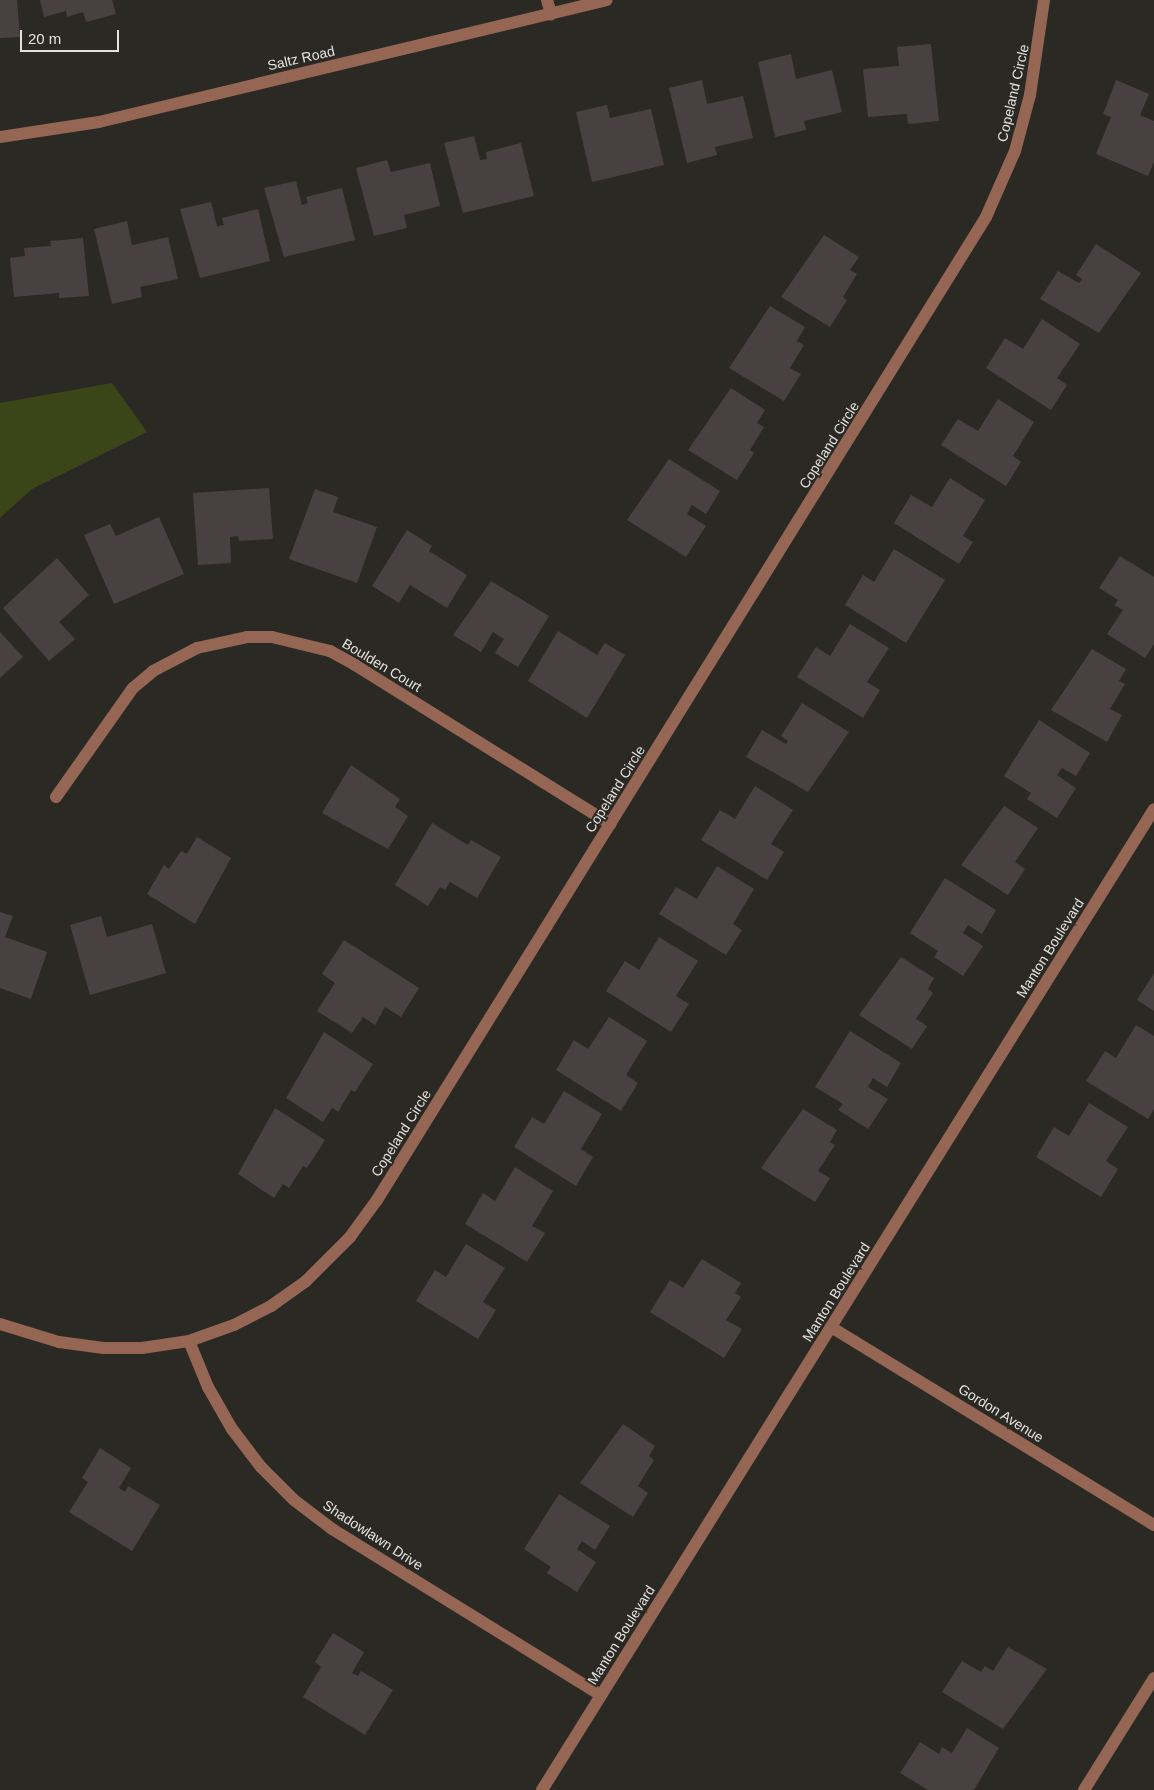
<!DOCTYPE html>
<style>
body{margin:0}
#map{position:relative;width:1154px;height:1790px;overflow:hidden;background:#2b2924;font-family:Arial,sans-serif}
div>[style]{position:absolute}
[style*='--x']{left:calc(var(--x)*1px);top:calc(var(--y)*1px);width:calc(var(--w)*1px);rotate:calc(var(--a)*1deg)}
.green>*{inset:0;background:#3a4518}
.building>*{inset:0;background:#494141}
.minor>*{height:12px;margin:-6px;padding:0 6px;transform-origin:6px;border-radius:6px;background:#956653}
span{translate:-50% -50%;white-space:nowrap;text-align:center;line-height:1.15;-webkit-text-stroke:4px #2b2924;paint-order:stroke}
.street-label{font-size:14px;color:#e4e2df}
.scale{position:absolute;left:20px;top:30px;width:99px;height:22px;box-sizing:border-box;border:2px solid #e4e2df;border-top:0;padding-left:6px;font-size:15px;line-height:18px;white-space:nowrap;color:#e4e2df;-webkit-text-stroke:4px #2b2924;paint-order:stroke}
</style>
<div id="map">
<div class="green">
<div style="clip-path:polygon(112px 383px,147px 432px,32px 489px,0 518px,0 403px)"></div>
</div>
<div class="building">
<div style="clip-path:polygon(0 0,17px 0,20px 37px,0 38px)"></div>
<div style="clip-path:polygon(40px 0,112px 0,116px 14px,86px 22px,83px 12px,67px 17px,66px 11px,44px 17px)"></div>
<div style="clip-path:polygon(931px 44px,939px 121px,908px 124px,907px 114px,868px 117px,863px 69px,899px 66px,897px 47px)"></div>
<div style="clip-path:polygon(791px 54px,796px 79px,832px 70px,842px 112px,804px 121px,806px 130px,775px 137px,758px 62px)"></div>
<div style="clip-path:polygon(702px 80px,707px 104px,743px 96px,753px 138px,715px 147px,717px 155px,687px 163px,669px 88px)"></div>
<div style="clip-path:polygon(1116px 80px,1149px 94px,1140px 115px,1154px 121px,1154px 162px,1148px 176px,1096px 154px,1111px 117px,1103px 114px)"></div>
<div style="clip-path:polygon(607px 105px,610px 118px,651px 109px,664px 165px,592px 182px,576px 112px)"></div>
<div style="clip-path:polygon(474px 136px,480px 160px,487px 159px,486px 152px,521px 143px,534px 196px,463px 213px,444px 143px)"></div>
<div style="clip-path:polygon(387px 160px,391px 172px,430px 163px,440px 206px,404px 215px,407px 228px,374px 236px,356px 168px)"></div>
<div style="clip-path:polygon(296px 181px,302px 205px,308px 203px,306px 197px,342px 188px,355px 240px,284px 257px,264px 188px)"></div>
<div style="clip-path:polygon(211px 202px,217px 226px,224px 225px,222px 218px,258px 209px,270px 261px,200px 278px,180px 209px)"></div>
<div style="clip-path:polygon(127px 221px,132px 245px,168px 237px,178px 279px,140px 287px,142px 297px,112px 304px,94px 229px)"></div>
<div style="clip-path:polygon(824px 235px,859px 257px,850px 270px,857px 274px,843px 297px,847px 300px,830px 327px,781px 297px)"></div>
<div style="clip-path:polygon(83px 238px,89px 296px,59px 298px,59px 293px,14px 297px,10px 258px,25px 256px,24px 248px,51px 246px,50px 241px)"></div>
<div style="clip-path:polygon(1096px 244px,1141px 273px,1099px 333px,1040px 299px,1058px 271px,1079px 283px,1082px 279px,1076px 275px)"></div>
<div style="clip-path:polygon(770px 306px,805px 327px,797px 341px,804px 345px,790px 368px,801px 374px,784px 401px,729px 368px)"></div>
<div style="clip-path:polygon(1042px 319px,1080px 344px,1057px 378px,1067px 385px,1051px 410px,986px 368px,1005px 338px,1023px 349px)"></div>
<div style="clip-path:polygon(731px 388px,765px 410px,757px 423px,764px 427px,750px 450px,754px 453px,737px 480px,688px 450px)"></div>
<div style="clip-path:polygon(998px 399px,1034px 422px,1013px 456px,1021px 462px,1006px 486px,941px 445px,958px 419px,978px 431px)"></div>
<div style="clip-path:polygon(669px 459px,720px 491px,706px 514px,692px 505px,687px 514px,706px 526px,686px 557px,627px 520px)"></div>
<div style="clip-path:polygon(950px 478px,985px 500px,963px 536px,973px 542px,959px 564px,894px 523px,911px 495px,932px 507px)"></div>
<div style="clip-path:polygon(269px 488px,273px 539px,239px 541px,238px 536px,230px 537px,231px 563px,198px 565px,193px 493px)"></div>
<div style="clip-path:polygon(315px 489px,338px 497px,333px 512px,377px 527px,357px 583px,289px 559px)"></div>
<div style="clip-path:polygon(159px 517px,184px 574px,114px 604px,84px 535px,110px 524px,116px 536px)"></div>
<div style="clip-path:polygon(407px 530px,432px 546px,429px 551px,467px 575px,447px 608px,410px 585px,399px 603px,372px 586px)"></div>
<div style="clip-path:polygon(894px 549px,945px 580px,906px 643px,845px 605px,863px 575px,874px 582px)"></div>
<div style="clip-path:polygon(1120px 556px,1154px 577px,1154px 644px,1145px 658px,1107px 634px,1123px 610px,1114px 605px,1118px 600px,1099px 588px)"></div>
<div style="clip-path:polygon(57px 558px,89px 595px,59px 622px,75px 639px,49px 661px,3px 608px)"></div>
<div style="clip-path:polygon(491px 581px,549px 616px,518px 667px,495px 653px,504px 639px,493px 632px,481px 652px,453px 635px)"></div>
<div style="clip-path:polygon(850px 624px,889px 648px,867px 682px,880px 690px,863px 718px,797px 677px,816px 647px,830px 656px)"></div>
<div style="clip-path:polygon(558px 631px,597px 655px,605px 643px,625px 655px,587px 718px,528px 681px)"></div>
<div style="clip-path:polygon(0 632px,23px 657px,0 678px)"></div>
<div style="clip-path:polygon(1092px 649px,1126px 669px,1119px 681px,1125px 684px,1110px 709px,1122px 715px,1107px 742px,1051px 710px)"></div>
<div style="clip-path:polygon(802px 703px,849px 732px,808px 792px,746px 757px,762px 730px,786px 744px,788px 741px,781px 736px)"></div>
<div style="clip-path:polygon(1039px 720px,1090px 753px,1076px 776px,1062px 768px,1057px 775px,1076px 788px,1057px 818px,1027px 799px,1031px 793px,1004px 776px)"></div>
<div style="clip-path:polygon(351px 765px,400px 799px,395px 807px,408px 816px,388px 849px,322px 813px)"></div>
<div style="clip-path:polygon(755px 786px,793px 810px,771px 844px,784px 852px,767px 880px,701px 840px,720px 810px,735px 819px)"></div>
<div style="clip-path:polygon(1004px 806px,1038px 828px,1015px 862px,1025px 869px,1008px 895px,961px 865px)"></div>
<div style="clip-path:polygon(432px 823px,468px 845px,471px 840px,501px 857px,477px 898px,450px 882px,445px 890px,440px 887px,428px 906px,395px 885px)"></div>
<div style="clip-path:polygon(197px 837px,231px 858px,195px 924px,147px 894px,164px 865px,169px 869px,181px 851px,187px 854px)"></div>
<div style="clip-path:polygon(717px 866px,754px 889px,733px 924px,742px 930px,726px 955px,659px 914px,676px 887px,697px 899px)"></div>
<div style="clip-path:polygon(945px 878px,996px 910px,982px 934px,968px 925px,963px 933px,983px 946px,963px 976px,934px 957px,938px 951px,910px 933px)"></div>
<div style="clip-path:polygon(0 912px,13px 916px,5px 937px,47px 952px,31px 999px,0 988px)"></div>
<div style="clip-path:polygon(101px 916px,107px 937px,152px 924px,166px 973px,90px 995px,70px 925px)"></div>
<div style="clip-path:polygon(659px 937px,698px 961px,676px 996px,689px 1004px,671px 1032px,606px 991px,625px 961px,639px 970px)"></div>
<div style="clip-path:polygon(344px 940px,419px 988px,401px 1017px,385px 1007px,375px 1025px,363px 1017px,352px 1033px,317px 1011px,335px 983px,322px 974px)"></div>
<div style="clip-path:polygon(901px 957px,934px 978px,928px 989px,933px 993px,916px 1019px,927px 1026px,912px 1049px,859px 1015px)"></div>
<div style="clip-path:polygon(1154px 973px,1154px 1011px,1137px 1000px)"></div>
<div style="clip-path:polygon(609px 1017px,647px 1041px,626px 1075px,638px 1083px,621px 1111px,556px 1070px,574px 1040px,588px 1049px)"></div>
<div style="clip-path:polygon(1136px 1025px,1154px 1036px,1154px 1109px,1148px 1119px,1086px 1081px,1105px 1051px,1116px 1058px)"></div>
<div style="clip-path:polygon(850px 1031px,901px 1063px,887px 1087px,873px 1078px,868px 1087px,888px 1099px,868px 1129px,838px 1110px,843px 1104px,815px 1087px)"></div>
<div style="clip-path:polygon(324px 1032px,373px 1064px,355px 1092px,351px 1090px,338px 1112px,332px 1108px,323px 1122px,286px 1098px)"></div>
<div style="clip-path:polygon(564px 1091px,602px 1114px,581px 1149px,593px 1157px,576px 1186px,514px 1147px,532px 1117px,544px 1124px)"></div>
<div style="clip-path:polygon(1089px 1103px,1128px 1127px,1106px 1161px,1118px 1169px,1101px 1197px,1036px 1157px,1054px 1127px,1069px 1136px)"></div>
<div style="clip-path:polygon(275px 1108px,325px 1140px,307px 1168px,303px 1166px,289px 1188px,283px 1184px,274px 1198px,238px 1174px)"></div>
<div style="clip-path:polygon(803px 1109px,837px 1130px,830px 1142px,835px 1145px,818px 1171px,830px 1178px,815px 1202px,761px 1168px)"></div>
<div style="clip-path:polygon(515px 1167px,553px 1191px,532px 1226px,545px 1233px,527px 1262px,465px 1224px,483px 1193px,495px 1201px)"></div>
<div style="clip-path:polygon(466px 1244px,505px 1268px,483px 1302px,496px 1310px,478px 1339px,416px 1301px,435px 1270px,446px 1277px)"></div>
<div style="clip-path:polygon(702px 1259px,741px 1283px,735px 1293px,741px 1297px,726px 1320px,742px 1329px,724px 1358px,650px 1312px,670px 1280px,683px 1288px)"></div>
<div style="clip-path:polygon(623px 1424px,655px 1446px,649px 1456px,654px 1460px,638px 1486px,648px 1493px,633px 1517px,580px 1483px)"></div>
<div style="clip-path:polygon(100px 1448px,131px 1468px,119px 1488px,125px 1492px,128px 1486px,160px 1505px,132px 1551px,69px 1512px,88px 1482px,82px 1478px)"></div>
<div style="clip-path:polygon(559px 1494px,610px 1526px,595px 1550px,582px 1541px,577px 1549px,596px 1562px,577px 1592px,547px 1573px,551px 1567px,524px 1549px)"></div>
<div style="clip-path:polygon(333px 1633px,364px 1652px,352px 1673px,358px 1676px,361px 1671px,393px 1690px,365px 1735px,303px 1697px,321px 1667px,315px 1662px)"></div>
<div style="clip-path:polygon(1008px 1647px,1047px 1669px,1003px 1729px,942px 1692px,962px 1661px,981px 1672px,985px 1666px,993px 1671px)"></div>
<div style="clip-path:polygon(967px 1728px,999px 1748px,974px 1790px,928px 1790px,900px 1773px,920px 1742px,939px 1754px,942px 1747px,952px 1753px)"></div>
</div>
<div class="minor">
<div style="--x:547;--y:0;--w:15;--a:74"></div>
<div style="--x:0;--y:137;--w:100;--a:-8.6"></div>
<div style="--x:99;--y:122;--w:522;--a:-13.5"></div>
<div style="--x:56;--y:797;--w:133;--a:-54.8"></div>
<div style="--x:133;--y:688;--w:26;--a:-40"></div>
<div style="--x:153;--y:671;--w:50;--a:-27.6"></div>
<div style="--x:197;--y:648;--w:51;--a:-12.4"></div>
<div style="--x:247;--y:637;--w:25;--a:0"></div>
<div style="--x:272;--y:637;--w:60;--a:13.6"></div>
<div style="--x:330;--y:651;--w:29;--a:29"></div>
<div style="--x:355;--y:665;--w:301;--a:31.9"></div>
<div style="--x:0;--y:1324;--w:62;--a:17"></div>
<div style="--x:59;--y:1342;--w:45;--a:7.6"></div>
<div style="--x:104;--y:1348;--w:38;--a:0"></div>
<div style="--x:142;--y:1348;--w:48;--a:-8.5"></div>
<div style="--x:189;--y:1341;--w:48;--a:-19.6"></div>
<div style="--x:234;--y:1325;--w:42;--a:-27.2"></div>
<div style="--x:271;--y:1306;--w:43;--a:-35.5"></div>
<div style="--x:306;--y:1281;--w:62;--a:-45"></div>
<div style="--x:350;--y:1237;--w:46;--a:-53.9"></div>
<div style="--x:377;--y:1200;--w:1156;--a:-58.22"></div>
<div style="--x:986;--y:217;--w:72;--a:-66.3"></div>
<div style="--x:1015;--y:151;--w:58;--a:-75"></div>
<div style="--x:1030;--y:95;--w:96;--a:-81.6"></div>
<div style="--x:831;--y:1327;--w:379;--a:31.5"></div>
<div style="--x:189;--y:1341;--w:50;--a:67.6"></div>
<div style="--x:208;--y:1387;--w:48;--a:60.3"></div>
<div style="--x:232;--y:1429;--w:48;--a:52.7"></div>
<div style="--x:261;--y:1467;--w:47;--a:45"></div>
<div style="--x:294;--y:1500;--w:48;--a:37.3"></div>
<div style="--x:332;--y:1529;--w:316;--a:31.7"></div>
<div style="--x:542;--y:1790;--w:1156;--a:-58.04"></div>
<div style="--x:1084;--y:1790;--w:132;--a:-58"></div>
</div>
<div class="street-label">
<span style="left:301px;top:58px;rotate:-13deg">Saltz Road</span>
<span style="left:1013px;top:93px;rotate:-77deg">Copeland Circle</span>
<span style="left:829px;top:445px;rotate:-58deg">Copeland Circle</span>
<span style="left:382px;top:665px;rotate:31deg">Boulden Court</span>
<span style="left:615px;top:789px;rotate:-58deg">Copeland Circle</span>
<span style="left:1050px;top:948px;rotate:-58deg">Manton Boulevard</span>
<span style="left:401px;top:1133px;rotate:-58deg">Copeland Circle</span>
<span style="left:836px;top:1292px;rotate:-58deg">Manton Boulevard</span>
<span style="left:1001px;top:1413px;rotate:32deg">Gordon Avenue</span>
<span style="left:373px;top:1535px;rotate:33deg">Shadowlawn Drive</span>
<span style="left:621px;top:1635px;rotate:-58deg">Manton Boulevard</span>
</div>
<div class="scale">20 m</div>
</div>
